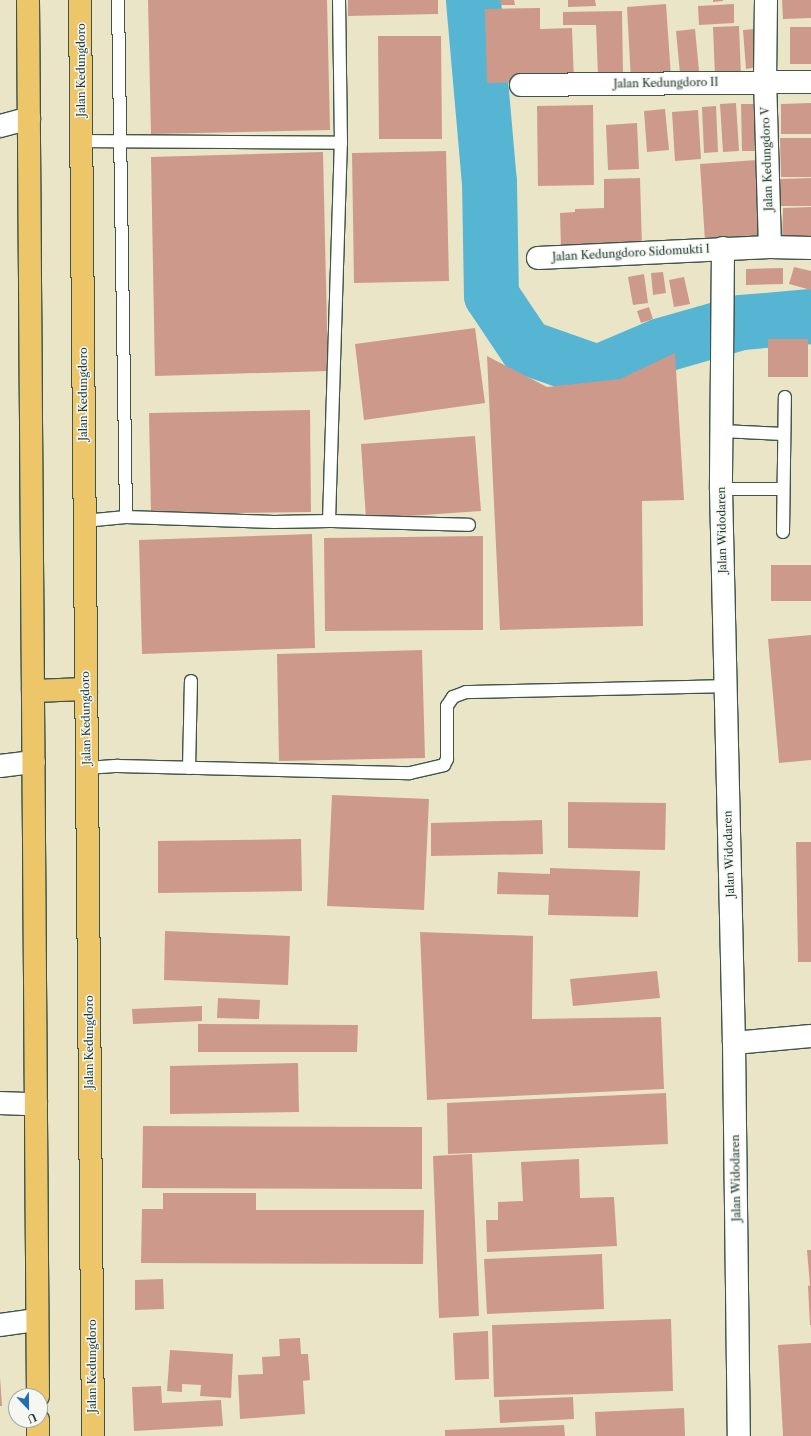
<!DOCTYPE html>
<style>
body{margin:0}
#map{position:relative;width:811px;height:1436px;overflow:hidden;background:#ebe5c7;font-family:"Libre Caslon Text",serif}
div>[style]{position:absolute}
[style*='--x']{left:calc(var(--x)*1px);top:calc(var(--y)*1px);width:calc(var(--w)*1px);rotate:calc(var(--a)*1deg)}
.river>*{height:55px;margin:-27.5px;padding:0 27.5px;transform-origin:27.5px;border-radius:27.5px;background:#55b5d3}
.building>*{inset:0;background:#cd998b}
.roads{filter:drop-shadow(1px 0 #3e564a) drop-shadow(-1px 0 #3e564a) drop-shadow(0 1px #3e564a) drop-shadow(0 -1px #3e564a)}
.service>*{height:12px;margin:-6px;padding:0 6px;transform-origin:6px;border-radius:6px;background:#fff}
.minor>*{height:22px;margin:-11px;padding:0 11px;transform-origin:11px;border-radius:11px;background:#fff}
.primary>*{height:22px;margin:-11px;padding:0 11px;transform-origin:11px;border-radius:11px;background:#ecc669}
span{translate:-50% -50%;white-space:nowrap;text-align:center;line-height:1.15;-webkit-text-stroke:3px #f6f6f2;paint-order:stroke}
.street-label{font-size:11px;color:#1f3d34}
.north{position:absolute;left:8px;top:1388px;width:40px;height:40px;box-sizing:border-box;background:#f6f6f2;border:1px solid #a0aca6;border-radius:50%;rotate:158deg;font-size:11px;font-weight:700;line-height:16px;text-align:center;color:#1f3d34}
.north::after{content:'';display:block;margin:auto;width:14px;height:18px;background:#1f6fb2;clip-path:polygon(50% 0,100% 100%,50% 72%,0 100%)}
</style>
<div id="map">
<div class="river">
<div style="--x:473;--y:0;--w:183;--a:85"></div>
<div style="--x:489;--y:182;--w:113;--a:89"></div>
<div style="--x:491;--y:295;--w:63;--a:56.1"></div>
<div style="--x:526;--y:347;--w:75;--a:19.4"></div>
<div style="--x:597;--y:372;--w:69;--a:-22.9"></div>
<div style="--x:661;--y:345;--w:83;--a:-16"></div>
<div style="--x:741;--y:322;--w:70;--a:-4.9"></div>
</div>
<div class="building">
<div style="clip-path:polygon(148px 0,327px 0,330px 130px,151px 134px)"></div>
<div style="clip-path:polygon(348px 0,438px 0,438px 14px,348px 16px)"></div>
<div style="clip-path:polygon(500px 0,514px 0,515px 5px,501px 5px)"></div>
<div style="clip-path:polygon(568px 0,595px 0,596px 6px,568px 7px)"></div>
<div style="clip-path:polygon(713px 0,723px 0,723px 1px,713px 2px)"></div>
<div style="clip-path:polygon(782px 0,811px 0,811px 18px,783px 19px)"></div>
<div style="clip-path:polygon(666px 4px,671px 77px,631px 80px,627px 7px)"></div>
<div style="clip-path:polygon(734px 4px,734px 23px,699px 25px,698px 6px)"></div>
<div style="clip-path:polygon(540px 8px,540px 29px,572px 28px,574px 81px,487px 83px,485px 9px)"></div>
<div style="clip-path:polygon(622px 11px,623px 75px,598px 75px,596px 25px,563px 25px,563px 12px)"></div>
<div style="clip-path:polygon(739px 26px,741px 76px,715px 77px,713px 27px)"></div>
<div style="clip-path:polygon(790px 27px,811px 27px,811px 64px,790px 64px)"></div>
<div style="clip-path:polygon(695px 29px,699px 71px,680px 74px,676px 31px)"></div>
<div style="clip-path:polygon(755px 29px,758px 67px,746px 69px,743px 30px)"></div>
<div style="clip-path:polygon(378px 36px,441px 36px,442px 139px,379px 139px)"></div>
<div style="clip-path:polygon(736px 103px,739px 151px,723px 152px,720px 104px)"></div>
<div style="clip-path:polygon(811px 103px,811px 134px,781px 134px,781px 104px)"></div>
<div style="clip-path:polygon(741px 104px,759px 104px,760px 151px,742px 151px)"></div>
<div style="clip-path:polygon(593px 105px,594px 185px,538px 186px,537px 106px)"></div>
<div style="clip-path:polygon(716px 106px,718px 152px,704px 153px,702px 107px)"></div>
<div style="clip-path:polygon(665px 109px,669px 150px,647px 152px,644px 111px)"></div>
<div style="clip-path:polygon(698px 110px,701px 159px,675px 161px,672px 112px)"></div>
<div style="clip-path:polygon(637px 123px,639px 169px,608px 170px,606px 125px)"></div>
<div style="clip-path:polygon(780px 138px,811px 138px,811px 177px,781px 177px)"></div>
<div style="clip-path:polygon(446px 151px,449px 281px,354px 283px,352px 153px)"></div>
<div style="clip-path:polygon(323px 152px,328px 371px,155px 376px,151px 157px)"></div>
<div style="clip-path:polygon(757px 160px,762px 237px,705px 241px,700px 164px)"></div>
<div style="clip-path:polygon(640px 178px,642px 248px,561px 249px,560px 213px,575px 212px,575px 209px,604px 208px,604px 179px)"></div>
<div style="clip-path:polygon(811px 178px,811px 206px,780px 206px,780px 179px)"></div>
<div style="clip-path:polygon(811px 207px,811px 243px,782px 244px,783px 208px)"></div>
<div style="clip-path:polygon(794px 267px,811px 271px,811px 290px,789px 284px)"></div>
<div style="clip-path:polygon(783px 268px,783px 284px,746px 285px,746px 269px)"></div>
<div style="clip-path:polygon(663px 272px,666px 293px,653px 295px,651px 273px)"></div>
<div style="clip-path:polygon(644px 274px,648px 303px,633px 305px,628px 277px)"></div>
<div style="clip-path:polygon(684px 277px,690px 304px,674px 307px,669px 280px)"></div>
<div style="clip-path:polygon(649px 307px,653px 319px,641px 323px,637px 311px)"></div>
<div style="clip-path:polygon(475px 328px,485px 403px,364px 420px,355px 344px)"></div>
<div style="clip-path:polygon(768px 339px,808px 339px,808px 377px,768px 377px)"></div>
<div style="clip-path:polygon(675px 353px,684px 500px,642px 501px,643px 626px,500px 630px,487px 356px,547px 387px,620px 379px)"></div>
<div style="clip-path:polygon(310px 410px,311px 512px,151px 514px,149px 413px)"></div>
<div style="clip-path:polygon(475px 436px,481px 511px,366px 519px,361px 444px)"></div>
<div style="clip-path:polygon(312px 534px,315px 648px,142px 654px,139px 540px)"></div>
<div style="clip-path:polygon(483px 536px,483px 630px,325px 631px,324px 538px)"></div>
<div style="clip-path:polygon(771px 565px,811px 565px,811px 601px,771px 601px)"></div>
<div style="clip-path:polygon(811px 635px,811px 760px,779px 763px,768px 639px)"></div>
<div style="clip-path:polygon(422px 650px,425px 758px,279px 761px,277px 654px)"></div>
<div style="clip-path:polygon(332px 795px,429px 799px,424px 910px,327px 906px)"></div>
<div style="clip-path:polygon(568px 802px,666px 803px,665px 850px,568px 848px)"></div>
<div style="clip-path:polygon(542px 820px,543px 854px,431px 856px,431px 823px)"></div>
<div style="clip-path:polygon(301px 839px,302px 891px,158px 893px,158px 841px)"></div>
<div style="clip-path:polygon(796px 842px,811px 842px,811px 962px,798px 962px)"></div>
<div style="clip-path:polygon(550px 868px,640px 871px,638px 917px,548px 915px,549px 895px,497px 894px,498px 872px,550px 874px)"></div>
<div style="clip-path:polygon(165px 931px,290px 936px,288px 985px,164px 980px)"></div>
<div style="clip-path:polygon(420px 932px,533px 936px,532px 1019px,661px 1017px,664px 1089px,427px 1100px)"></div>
<div style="clip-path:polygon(657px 971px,660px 998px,573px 1006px,570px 979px)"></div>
<div style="clip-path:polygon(218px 998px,260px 1000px,259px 1019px,217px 1018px)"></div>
<div style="clip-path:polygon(202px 1006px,202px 1021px,133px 1024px,132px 1009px)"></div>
<div style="clip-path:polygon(198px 1024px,358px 1025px,357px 1052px,198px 1052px)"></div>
<div style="clip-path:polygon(298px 1063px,299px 1112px,170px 1114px,170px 1066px)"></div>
<div style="clip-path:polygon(666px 1093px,668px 1144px,448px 1154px,447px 1103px)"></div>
<div style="clip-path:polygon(143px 1126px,422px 1127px,422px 1189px,142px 1188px)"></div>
<div style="clip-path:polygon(472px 1154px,479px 1316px,439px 1318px,433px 1156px)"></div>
<div style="clip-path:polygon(579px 1159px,580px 1198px,614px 1197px,617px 1246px,487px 1252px,486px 1220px,498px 1220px,498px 1202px,523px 1201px,521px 1162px)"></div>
<div style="clip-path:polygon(163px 1193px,256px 1193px,256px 1210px,424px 1210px,423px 1264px,141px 1263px,142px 1209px,163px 1209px)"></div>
<div style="clip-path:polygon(807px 1250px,811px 1250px,811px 1285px,810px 1285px)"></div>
<div style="clip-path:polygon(602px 1254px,604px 1309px,487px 1314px,484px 1259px)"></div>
<div style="clip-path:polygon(163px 1279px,164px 1309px,135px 1310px,135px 1280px)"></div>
<div style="clip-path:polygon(811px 1285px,811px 1325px,810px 1325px,808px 1286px)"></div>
<div style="clip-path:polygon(671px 1319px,673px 1391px,494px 1397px,492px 1325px)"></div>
<div style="clip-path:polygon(488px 1331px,489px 1379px,455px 1380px,453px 1333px)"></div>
<div style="clip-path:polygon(300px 1338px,301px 1354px,308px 1354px,310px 1380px,303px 1381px,305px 1414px,240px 1419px,238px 1375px,263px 1374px,262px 1357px,280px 1356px,279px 1339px)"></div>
<div style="clip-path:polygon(811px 1343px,811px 1436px,783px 1436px,778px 1345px)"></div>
<div style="clip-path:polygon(170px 1350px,233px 1354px,231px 1398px,200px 1396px,201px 1385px,182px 1384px,182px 1392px,167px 1391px)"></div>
<div style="clip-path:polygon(0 1377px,2px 1406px,0 1406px)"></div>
<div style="clip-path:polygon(161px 1386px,162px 1403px,221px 1400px,223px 1426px,134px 1431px,132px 1387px)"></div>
<div style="clip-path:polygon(573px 1397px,574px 1419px,500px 1423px,499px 1400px)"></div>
<div style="clip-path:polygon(684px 1408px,685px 1436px,596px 1436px,595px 1412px)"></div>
<div style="clip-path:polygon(564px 1425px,565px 1436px,445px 1436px,445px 1430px)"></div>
</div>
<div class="roads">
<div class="service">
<div style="--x:118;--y:0;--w:517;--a:89.11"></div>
<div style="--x:81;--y:141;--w:260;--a:0.4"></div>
<div style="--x:722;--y:431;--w:61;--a:2.8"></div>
<div style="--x:721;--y:489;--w:62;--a:0"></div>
<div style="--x:84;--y:521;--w:42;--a:-5.4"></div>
<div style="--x:126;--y:517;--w:148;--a:1.9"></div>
<div style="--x:274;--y:522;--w:55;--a:-1"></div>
<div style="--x:329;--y:521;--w:378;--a:-88.2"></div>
<div style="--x:341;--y:143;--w:143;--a:-90.8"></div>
<div style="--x:329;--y:521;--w:140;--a:1.6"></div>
<div style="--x:783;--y:532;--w:135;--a:-89.2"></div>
<div style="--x:87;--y:768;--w:31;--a:-4"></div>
<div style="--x:118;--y:766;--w:292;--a:1.4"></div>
<div style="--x:410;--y:773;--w:35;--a:-13"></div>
<div style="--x:444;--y:765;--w:7;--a:-63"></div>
<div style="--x:447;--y:759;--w:53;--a:-90"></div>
<div style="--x:447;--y:706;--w:11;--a:-56"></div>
<div style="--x:453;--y:697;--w:14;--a:-21"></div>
<div style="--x:466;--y:692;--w:259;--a:-1.3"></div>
<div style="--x:189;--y:768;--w:87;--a:-88.7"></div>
</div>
<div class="minor">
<div style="--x:521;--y:85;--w:290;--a:-0.6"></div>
<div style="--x:0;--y:126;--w:30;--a:-15"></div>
<div style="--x:770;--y:247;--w:41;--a:1.4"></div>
<div style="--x:723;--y:248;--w:241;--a:90.5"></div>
<div style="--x:721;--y:489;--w:554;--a:88.66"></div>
<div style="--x:734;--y:1043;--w:393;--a:89.3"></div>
<div style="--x:538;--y:258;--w:232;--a:-2.7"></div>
<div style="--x:770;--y:247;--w:166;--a:-91.7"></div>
<div style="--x:765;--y:81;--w:81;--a:-89.3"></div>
<div style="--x:0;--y:766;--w:34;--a:-7"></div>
<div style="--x:734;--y:1043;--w:77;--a:-5.2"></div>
<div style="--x:0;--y:1103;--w:36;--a:2"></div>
<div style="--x:0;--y:1325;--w:37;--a:-8"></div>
</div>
<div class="primary">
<div style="--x:28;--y:0;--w:1396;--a:89.59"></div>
<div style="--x:80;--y:0;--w:1436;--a:89.48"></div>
<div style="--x:33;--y:691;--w:53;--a:-2.2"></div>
<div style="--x:38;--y:1420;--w:16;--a:90"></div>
</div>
</div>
<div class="street-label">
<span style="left:81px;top:70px;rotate:-90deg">Jalan Kedungdoro</span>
<span style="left:666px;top:83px;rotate:-1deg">Jalan Kedungdoro II</span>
<span style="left:767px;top:159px;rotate:-92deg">Jalan Kedungdoro V</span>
<span style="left:631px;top:253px;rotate:-3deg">Jalan Kedungdoro Sidomukti I</span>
<span style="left:83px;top:394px;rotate:-90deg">Jalan Kedungdoro</span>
<span style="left:722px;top:530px;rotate:-91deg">Jalan Widodaren</span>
<span style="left:86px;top:718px;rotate:-91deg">Jalan Kedungdoro</span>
<span style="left:729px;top:854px;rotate:-92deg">Jalan Widodaren</span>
<span style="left:89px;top:1042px;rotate:-90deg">Jalan Kedungdoro</span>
<span style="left:736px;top:1178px;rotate:-91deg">Jalan Widodaren</span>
<span style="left:92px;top:1366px;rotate:-90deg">Jalan Kedungdoro</span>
</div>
<div class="north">U</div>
</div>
